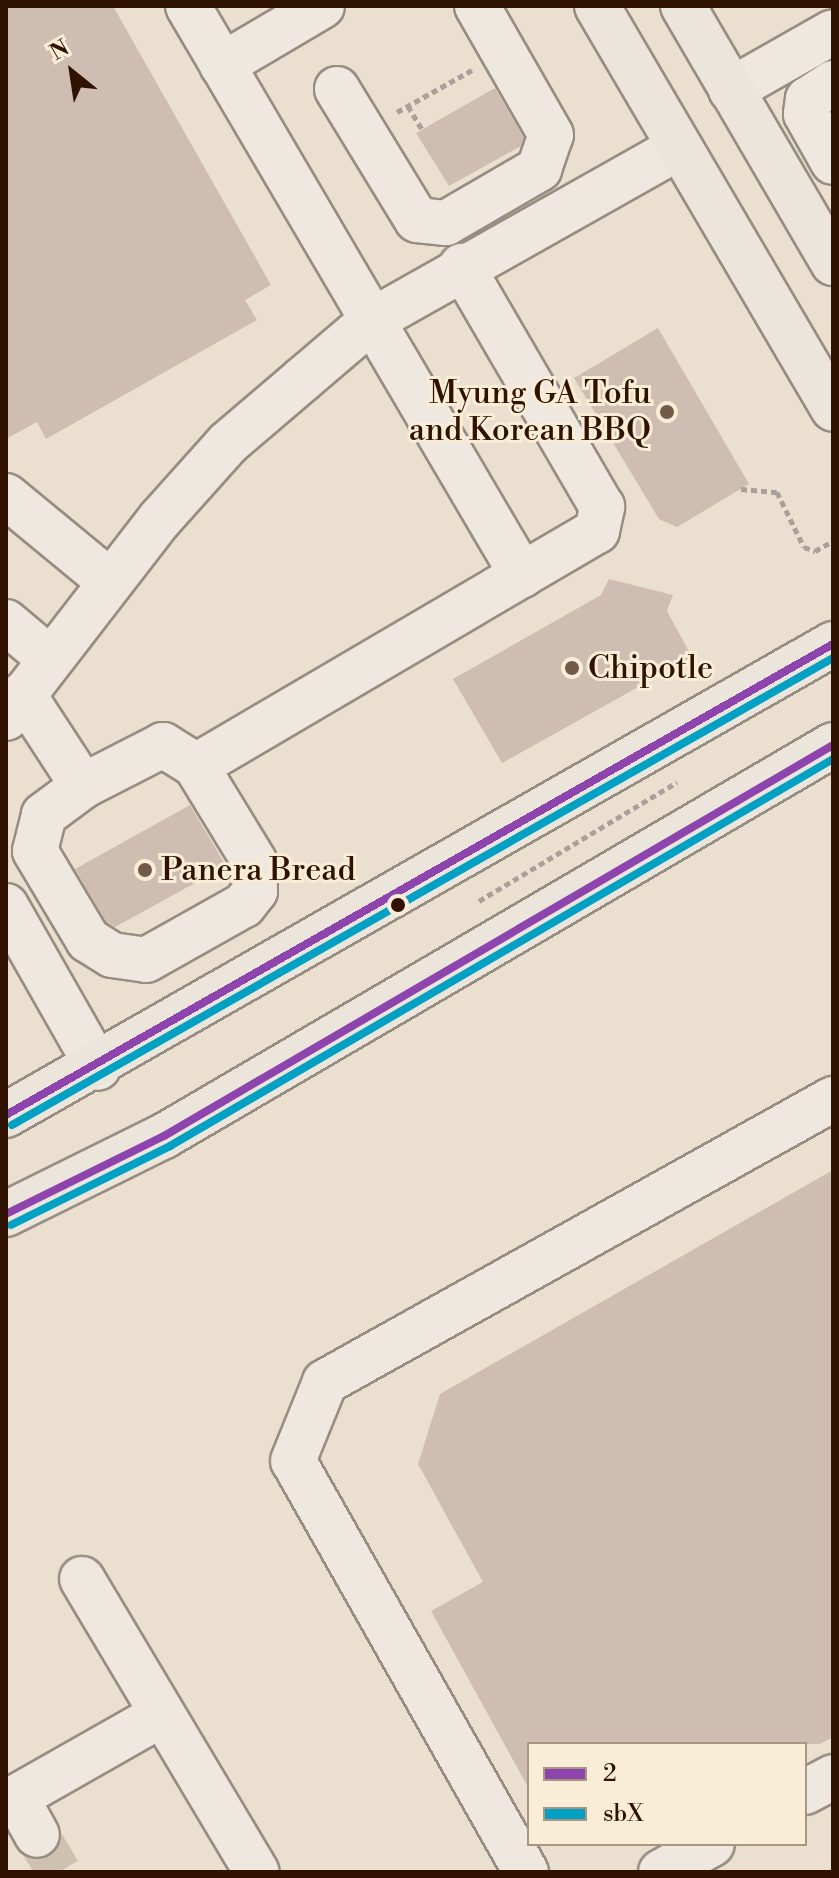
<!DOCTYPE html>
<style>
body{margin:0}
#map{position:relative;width:839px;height:1878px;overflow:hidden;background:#ebe0cf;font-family:"Libre Bodoni",serif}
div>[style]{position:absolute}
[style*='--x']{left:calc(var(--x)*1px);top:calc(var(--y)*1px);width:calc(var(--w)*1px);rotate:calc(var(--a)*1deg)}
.building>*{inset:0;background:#cebdb0}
.minor-tunnel>*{height:44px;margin-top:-22px;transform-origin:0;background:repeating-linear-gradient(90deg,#cfc1b0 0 44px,transparent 0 66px)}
.path>*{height:5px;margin-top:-2.5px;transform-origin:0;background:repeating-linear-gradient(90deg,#a8a099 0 6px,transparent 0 10px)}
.roads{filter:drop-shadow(2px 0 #978d81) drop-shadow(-2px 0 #978d81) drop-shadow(0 2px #978d81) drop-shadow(0 -2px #978d81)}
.minor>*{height:44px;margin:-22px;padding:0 22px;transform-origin:22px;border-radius:22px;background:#eee8e0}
.major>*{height:44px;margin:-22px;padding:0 22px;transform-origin:22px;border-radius:22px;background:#ece5db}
.bus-1>*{height:8px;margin:-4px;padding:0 4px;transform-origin:4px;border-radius:4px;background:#8e44ad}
.bus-2>*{height:8px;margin:-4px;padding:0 4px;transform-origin:4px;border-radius:4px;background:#02a1c4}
.dots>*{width:22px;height:22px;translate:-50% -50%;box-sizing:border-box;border:4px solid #faedd8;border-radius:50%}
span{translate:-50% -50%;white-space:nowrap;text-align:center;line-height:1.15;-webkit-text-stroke:6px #faedd8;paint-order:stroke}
.poi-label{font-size:32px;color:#301201}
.right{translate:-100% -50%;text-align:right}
.left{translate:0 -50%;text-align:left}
.frame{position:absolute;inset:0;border:8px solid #301201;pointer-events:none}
.legend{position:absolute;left:527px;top:1742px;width:280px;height:104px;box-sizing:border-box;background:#faedd8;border:2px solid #a99582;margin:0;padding:10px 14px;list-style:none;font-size:24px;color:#301201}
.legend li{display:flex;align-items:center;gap:16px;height:40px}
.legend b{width:40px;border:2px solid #a99582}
.north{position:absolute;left:32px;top:32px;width:80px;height:80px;-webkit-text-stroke:6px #faedd8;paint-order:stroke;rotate:330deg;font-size:22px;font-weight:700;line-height:32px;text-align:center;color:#301201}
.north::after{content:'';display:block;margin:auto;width:28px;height:36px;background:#301201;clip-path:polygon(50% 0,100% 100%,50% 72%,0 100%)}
</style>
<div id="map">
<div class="building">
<div style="clip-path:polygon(6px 6px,113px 6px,271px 285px,245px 300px,257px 320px,46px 439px,37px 422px,6px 439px)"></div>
<div style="clip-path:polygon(495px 88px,524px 138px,521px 146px,449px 186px,416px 133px)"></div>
<div style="clip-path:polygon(658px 328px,749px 484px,677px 527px,659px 519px,574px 378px)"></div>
<div style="clip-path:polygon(609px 579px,673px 595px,667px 611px,692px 657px,502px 763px,453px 679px,601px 595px)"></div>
<div style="clip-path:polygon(190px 805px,226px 866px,115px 927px,106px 922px,75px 869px)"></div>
<div style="clip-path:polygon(833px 1170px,833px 1737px,820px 1744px,529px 1744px,529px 1789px,431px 1611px,483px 1582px,418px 1464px,440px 1394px)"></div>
</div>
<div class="minor-tunnel">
<div style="--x:37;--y:1835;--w:43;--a:59.3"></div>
</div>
<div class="path">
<div style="--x:408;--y:106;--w:27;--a:59"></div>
<div style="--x:397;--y:112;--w:86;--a:-29.2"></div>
<div style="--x:741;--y:489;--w:36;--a:5"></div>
<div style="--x:777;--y:492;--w:61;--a:63.9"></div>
<div style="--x:804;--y:547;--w:12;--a:20"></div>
<div style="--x:815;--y:551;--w:21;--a:-29"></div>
<div style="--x:479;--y:901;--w:231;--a:-31"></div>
</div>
<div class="roads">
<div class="minor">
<div style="--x:188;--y:6;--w:660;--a:59.59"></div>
<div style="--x:222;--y:65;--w:116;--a:-30.5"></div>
<div style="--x:833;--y:83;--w:30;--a:147"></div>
<div style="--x:808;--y:99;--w:15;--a:98"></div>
<div style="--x:806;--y:114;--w:55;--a:60.6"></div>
<div style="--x:337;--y:89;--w:153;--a:58.6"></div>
<div style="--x:417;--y:220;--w:29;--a:6"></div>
<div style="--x:446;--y:223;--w:108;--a:-30.1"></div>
<div style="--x:539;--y:169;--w:36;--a:-71"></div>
<div style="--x:551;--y:135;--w:149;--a:-119.8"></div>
<div style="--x:731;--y:90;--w:117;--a:-29.6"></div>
<div style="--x:6;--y:496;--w:134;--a:39.5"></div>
<div style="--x:6;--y:622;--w:57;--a:40.1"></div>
<div style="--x:23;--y:694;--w:110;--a:56.9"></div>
<div style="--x:83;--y:786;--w:90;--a:-27.1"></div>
<div style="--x:163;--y:745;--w:39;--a:32"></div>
<div style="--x:196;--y:766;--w:465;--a:-30.4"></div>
<div style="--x:597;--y:531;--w:25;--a:-78"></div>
<div style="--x:602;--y:507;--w:279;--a:-120.2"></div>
<div style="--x:6;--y:718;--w:252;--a:-52.3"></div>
<div style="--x:160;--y:519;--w:102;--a:-48.2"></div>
<div style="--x:228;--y:443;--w:99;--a:-40.5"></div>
<div style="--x:303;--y:379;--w:89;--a:-40.5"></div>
<div style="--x:371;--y:321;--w:352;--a:-29.4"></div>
<div style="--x:83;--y:786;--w:49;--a:143.4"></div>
<div style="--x:44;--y:815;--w:37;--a:104"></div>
<div style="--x:35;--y:851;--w:104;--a:59.2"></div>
<div style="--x:88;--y:940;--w:28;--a:32"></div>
<div style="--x:112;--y:955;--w:34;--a:8"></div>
<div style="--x:146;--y:960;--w:112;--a:-29.3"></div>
<div style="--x:244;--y:905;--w:18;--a:-52"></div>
<div style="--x:255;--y:891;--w:30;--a:-92"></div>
<div style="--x:254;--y:861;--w:111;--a:-121.4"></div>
<div style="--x:6;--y:906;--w:186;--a:60.4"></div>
<div style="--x:82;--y:1579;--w:341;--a:59.2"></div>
<div style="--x:805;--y:1792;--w:32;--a:-28"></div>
<div style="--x:16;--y:1797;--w:43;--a:61.1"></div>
<div style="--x:6;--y:1803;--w:178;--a:-29.6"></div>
<div style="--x:526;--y:1872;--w:472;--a:-119.5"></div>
<div style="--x:293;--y:1461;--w:85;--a:-67.9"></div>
<div style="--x:325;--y:1382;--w:582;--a:-29.12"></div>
<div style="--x:661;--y:1872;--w:58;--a:-28.8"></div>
</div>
<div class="major">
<div style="--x:597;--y:6;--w:467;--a:59.6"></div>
<div style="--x:683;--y:6;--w:298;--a:59.7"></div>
<div style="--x:6;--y:1115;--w:952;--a:-29.66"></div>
<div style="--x:6;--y:1214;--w:176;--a:-26.3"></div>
<div style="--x:164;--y:1136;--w:775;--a:-30.3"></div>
</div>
</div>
<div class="bus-1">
<div style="--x:6;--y:1115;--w:952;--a:-29.66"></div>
<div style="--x:6;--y:1214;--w:176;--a:-26.3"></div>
<div style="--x:164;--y:1136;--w:775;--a:-30.3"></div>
</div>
<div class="bus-2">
<div style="--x:12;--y:1125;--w:945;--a:-29.63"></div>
<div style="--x:11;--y:1225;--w:178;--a:-26.4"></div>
<div style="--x:170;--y:1146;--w:768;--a:-30.27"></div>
</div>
<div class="dots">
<div style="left:667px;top:412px;background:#715a49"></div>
<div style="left:572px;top:668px;background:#715a49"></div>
<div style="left:145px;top:870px;background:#715a49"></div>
<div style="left:398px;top:905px;background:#301201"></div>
</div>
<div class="poi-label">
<span class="right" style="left:651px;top:412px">Myung GA Tofu<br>and Korean BBQ</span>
<span class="left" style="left:588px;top:668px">Chipotle</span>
<span class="left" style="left:161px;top:870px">Panera Bread</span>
</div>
<div class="frame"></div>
<ul class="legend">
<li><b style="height:10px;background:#8e44ad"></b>2</li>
<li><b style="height:10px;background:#02a1c4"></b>sbX</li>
</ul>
<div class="north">N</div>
</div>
